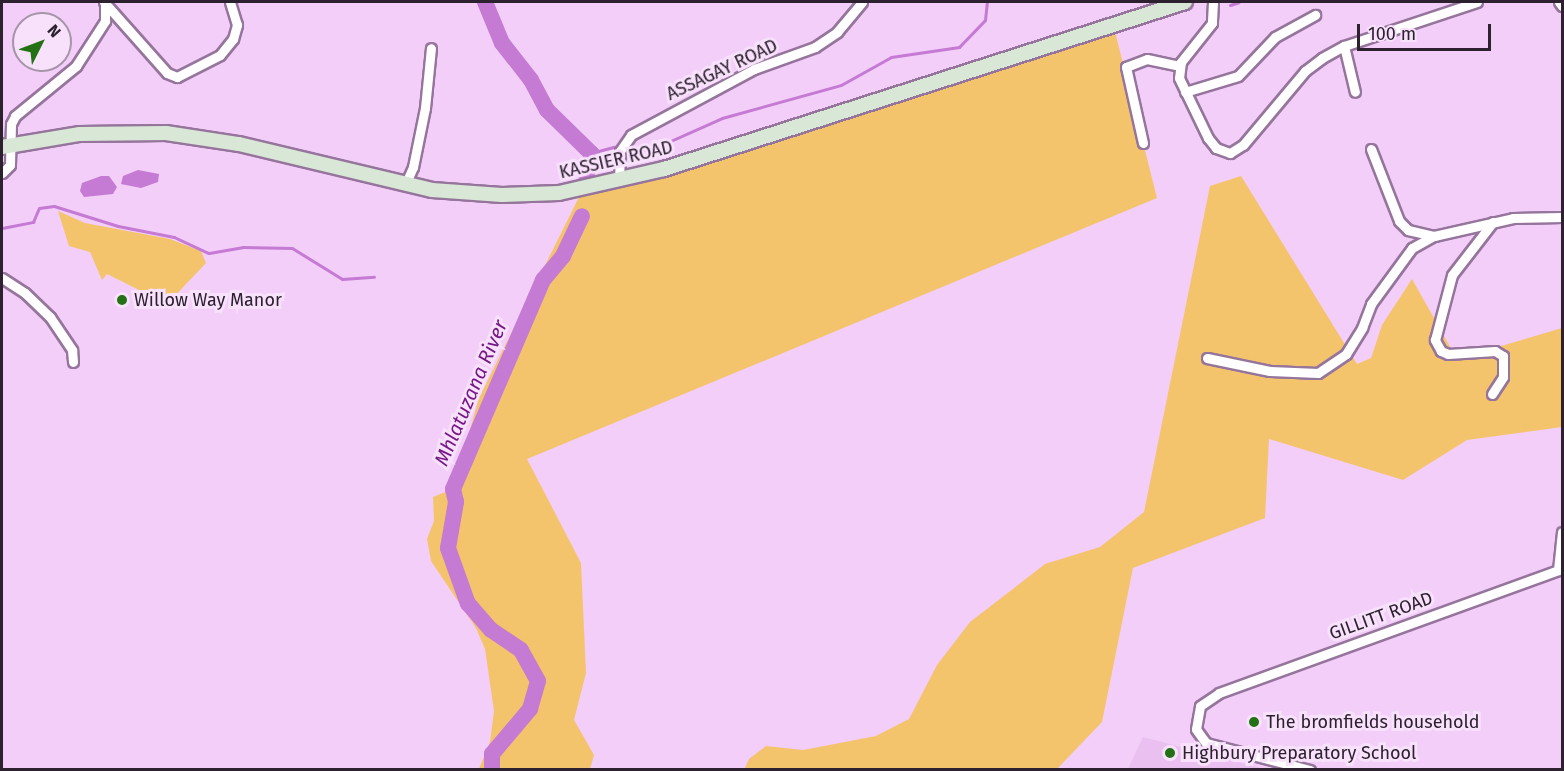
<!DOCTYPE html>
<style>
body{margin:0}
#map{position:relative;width:1564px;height:771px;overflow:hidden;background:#f2cef9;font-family:"Fira Sans",sans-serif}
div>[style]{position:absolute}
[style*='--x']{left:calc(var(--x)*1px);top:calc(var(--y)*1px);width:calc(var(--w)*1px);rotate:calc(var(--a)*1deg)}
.built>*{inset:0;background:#e9c0f0}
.green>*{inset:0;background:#f4c46d}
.water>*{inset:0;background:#c57ad3}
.stream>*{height:3px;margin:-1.5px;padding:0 1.5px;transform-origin:1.5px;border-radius:1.5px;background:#c57ad3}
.river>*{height:16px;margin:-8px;padding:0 8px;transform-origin:8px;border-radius:8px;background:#c57ad3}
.roads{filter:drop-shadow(2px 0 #96759c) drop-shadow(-2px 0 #96759c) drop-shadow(0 2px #96759c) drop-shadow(0 -2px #96759c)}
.street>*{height:9px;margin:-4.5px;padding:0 4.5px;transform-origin:4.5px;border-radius:4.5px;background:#fff}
.secondary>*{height:14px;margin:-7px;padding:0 7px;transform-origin:7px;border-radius:7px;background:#d8e7d6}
.dots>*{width:16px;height:16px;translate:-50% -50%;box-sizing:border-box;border:3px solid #f7e1fb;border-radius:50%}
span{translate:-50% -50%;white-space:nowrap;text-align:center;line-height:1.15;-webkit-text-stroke:6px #f7e1fb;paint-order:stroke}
.street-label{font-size:18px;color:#2d202f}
.poi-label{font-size:18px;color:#2d202f}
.left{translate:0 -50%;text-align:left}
.water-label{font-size:20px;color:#761786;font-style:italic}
.frame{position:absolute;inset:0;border:3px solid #2d202f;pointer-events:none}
.north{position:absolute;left:12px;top:12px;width:60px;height:60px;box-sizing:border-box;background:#f7e1fb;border:2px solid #a694a9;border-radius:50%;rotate:48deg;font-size:16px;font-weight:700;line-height:24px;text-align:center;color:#2d202f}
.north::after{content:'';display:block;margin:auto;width:21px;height:27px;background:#237015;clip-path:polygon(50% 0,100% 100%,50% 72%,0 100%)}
.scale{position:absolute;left:1357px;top:24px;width:134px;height:27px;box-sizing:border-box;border:3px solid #2d202f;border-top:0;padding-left:8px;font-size:18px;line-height:21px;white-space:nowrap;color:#2d202f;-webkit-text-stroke:4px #f7e1fb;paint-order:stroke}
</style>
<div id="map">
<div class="built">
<div style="clip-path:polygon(1143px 737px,1265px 769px,1128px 769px)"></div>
</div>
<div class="green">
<div style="clip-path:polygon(1113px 24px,1157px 198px,527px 459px,581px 563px,586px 673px,574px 720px,594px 755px,590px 769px,479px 769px,490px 742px,494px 711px,485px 649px,476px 628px,431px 561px,427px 539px,434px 521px,433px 497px,453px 489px,479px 398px,583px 189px)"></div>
<div style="clip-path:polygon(1241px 176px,1357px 364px,1371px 358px,1382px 325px,1412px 279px,1457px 359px,1562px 328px,1562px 427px,1467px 440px,1403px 480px,1269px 439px,1265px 518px,1133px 568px,1102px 722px,1057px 769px,744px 770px,749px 759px,766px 746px,803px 750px,876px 736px,909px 719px,937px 665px,970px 622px,1045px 564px,1100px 547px,1144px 512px,1210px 186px)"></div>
<div style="clip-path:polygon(58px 211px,85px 223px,170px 239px,201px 251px,206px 263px,172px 299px,152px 290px,149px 295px,107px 274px,102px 280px,90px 252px,69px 246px)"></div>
</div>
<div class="water">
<div style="clip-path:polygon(138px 170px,159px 174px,158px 182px,141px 188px,121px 184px,123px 176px)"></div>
<div style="clip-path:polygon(101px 176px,109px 176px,117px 187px,113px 194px,84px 197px,80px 191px,82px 183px)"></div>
</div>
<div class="stream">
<div style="--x:1230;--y:5;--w:9;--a:-18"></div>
<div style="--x:631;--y:147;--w:11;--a:15"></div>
<div style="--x:642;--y:150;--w:15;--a:-11"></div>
<div style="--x:657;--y:147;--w:71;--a:-24"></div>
<div style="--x:722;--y:118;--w:123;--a:-15.5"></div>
<div style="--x:841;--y:85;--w:57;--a:-29.2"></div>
<div style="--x:891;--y:57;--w:69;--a:-8.4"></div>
<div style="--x:959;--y:47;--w:37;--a:-46"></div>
<div style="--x:985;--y:20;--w:18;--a:-84"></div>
<div style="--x:591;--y:153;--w:24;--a:-15"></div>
<div style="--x:2;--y:228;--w:32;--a:-11"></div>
<div style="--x:33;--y:222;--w:15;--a:-67"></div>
<div style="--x:39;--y:208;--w:15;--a:-8"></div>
<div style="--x:54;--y:206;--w:67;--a:17.4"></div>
<div style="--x:118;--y:226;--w:57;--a:11.1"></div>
<div style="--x:174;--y:237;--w:38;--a:25"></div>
<div style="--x:209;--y:253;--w:35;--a:-10"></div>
<div style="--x:243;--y:247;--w:49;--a:1.2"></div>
<div style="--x:292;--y:248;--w:59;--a:31.8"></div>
<div style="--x:342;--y:279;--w:32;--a:-4"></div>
<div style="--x:528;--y:297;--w:9;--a:18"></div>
</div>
<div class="river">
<div style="--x:485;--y:2;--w:44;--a:67.5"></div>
<div style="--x:502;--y:43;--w:47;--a:51.9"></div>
<div style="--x:531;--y:80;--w:34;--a:62"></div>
<div style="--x:547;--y:110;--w:63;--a:44.4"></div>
<div style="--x:592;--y:154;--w:23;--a:105"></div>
<div style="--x:492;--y:770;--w:16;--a:-90"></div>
<div style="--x:492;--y:754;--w:59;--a:-49.8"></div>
<div style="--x:530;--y:709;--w:29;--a:-74"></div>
<div style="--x:538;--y:681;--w:35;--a:-119"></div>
<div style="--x:521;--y:650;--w:36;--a:-146"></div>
<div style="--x:491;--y:630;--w:35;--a:-131"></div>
<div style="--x:468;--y:604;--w:59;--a:-109.7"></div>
<div style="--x:448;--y:548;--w:47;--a:-80.1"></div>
<div style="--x:456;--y:502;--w:13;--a:-103"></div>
<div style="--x:453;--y:489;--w:228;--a:-66.7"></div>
<div style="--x:543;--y:280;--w:31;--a:-50"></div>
<div style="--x:563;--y:256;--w:44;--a:-64.6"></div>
</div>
<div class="roads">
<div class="street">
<div style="--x:104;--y:2;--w:95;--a:48.4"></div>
<div style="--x:167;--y:73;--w:11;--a:22"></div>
<div style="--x:177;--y:77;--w:48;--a:-27.1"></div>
<div style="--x:220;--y:55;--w:21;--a:-51"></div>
<div style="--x:233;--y:39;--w:15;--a:-74"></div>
<div style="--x:237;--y:25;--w:24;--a:-107"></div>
<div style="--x:1213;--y:2;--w:21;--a:93"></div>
<div style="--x:1212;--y:23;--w:50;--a:128.5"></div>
<div style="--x:1181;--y:62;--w:16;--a:97"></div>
<div style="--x:1179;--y:78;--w:67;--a:64.2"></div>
<div style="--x:1208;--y:138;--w:13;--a:51"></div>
<div style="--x:1216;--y:148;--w:15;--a:20"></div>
<div style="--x:1230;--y:153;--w:15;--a:-32"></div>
<div style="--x:1243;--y:145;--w:97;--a:-50"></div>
<div style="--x:1305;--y:71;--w:21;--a:-37"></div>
<div style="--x:1322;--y:58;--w:25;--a:-29"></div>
<div style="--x:1344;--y:46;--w:140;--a:-18.3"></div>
<div style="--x:1559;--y:2;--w:5;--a:53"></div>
<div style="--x:1344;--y:46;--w:47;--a:76.6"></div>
<div style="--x:1185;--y:92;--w:55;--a:-16.8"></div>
<div style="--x:1238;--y:76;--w:54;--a:-46.5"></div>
<div style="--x:1275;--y:37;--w:46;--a:-28.8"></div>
<div style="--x:1143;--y:143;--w:78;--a:-102.6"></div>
<div style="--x:1126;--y:67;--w:22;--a:-21"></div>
<div style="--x:1147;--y:59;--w:33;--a:12"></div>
<div style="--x:1371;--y:149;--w:77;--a:68.7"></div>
<div style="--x:1399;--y:221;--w:13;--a:45"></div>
<div style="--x:1408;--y:230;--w:27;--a:13"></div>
<div style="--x:2;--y:173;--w:11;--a:-45"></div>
<div style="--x:10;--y:165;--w:41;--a:-88.6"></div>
<div style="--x:11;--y:124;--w:9;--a:-63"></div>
<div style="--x:15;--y:116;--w:79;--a:-39.3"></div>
<div style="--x:76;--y:66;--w:54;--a:-57.2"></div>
<div style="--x:105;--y:21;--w:18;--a:-90"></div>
<div style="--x:619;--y:181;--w:30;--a:-88"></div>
<div style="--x:620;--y:151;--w:19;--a:-55"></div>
<div style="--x:631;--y:135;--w:140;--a:-28.2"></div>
<div style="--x:754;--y:69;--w:65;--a:-19.8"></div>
<div style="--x:815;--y:47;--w:27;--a:-34"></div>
<div style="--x:837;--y:32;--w:39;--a:-50"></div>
<div style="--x:405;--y:185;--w:20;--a:-66"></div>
<div style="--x:413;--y:167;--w:60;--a:-78.5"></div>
<div style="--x:425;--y:108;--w:60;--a:-84.3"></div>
<div style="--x:2;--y:278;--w:27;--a:33"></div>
<div style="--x:25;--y:293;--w:35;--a:44"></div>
<div style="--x:50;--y:317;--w:40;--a:56"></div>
<div style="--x:72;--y:350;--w:12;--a:85"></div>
<div style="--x:1207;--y:358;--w:64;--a:11.7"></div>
<div style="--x:1270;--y:371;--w:48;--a:2.4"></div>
<div style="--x:1318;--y:373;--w:34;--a:-34"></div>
<div style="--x:1346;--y:354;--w:31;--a:-58"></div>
<div style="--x:1362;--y:328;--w:26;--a:-69"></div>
<div style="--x:1371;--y:304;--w:69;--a:-53.8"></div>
<div style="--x:1412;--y:248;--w:25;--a:-29"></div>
<div style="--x:1434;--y:236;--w:81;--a:-12.8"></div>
<div style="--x:1513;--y:218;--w:49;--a:-1.2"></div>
<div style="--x:1492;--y:394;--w:20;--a:-57"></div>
<div style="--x:1503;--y:377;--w:21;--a:-90"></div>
<div style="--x:1503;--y:356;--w:9;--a:-148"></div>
<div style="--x:1495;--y:351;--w:47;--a:176.3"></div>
<div style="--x:1448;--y:354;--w:8;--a:-157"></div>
<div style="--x:1441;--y:351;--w:13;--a:-119"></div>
<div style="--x:1435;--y:340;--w:67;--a:-75.3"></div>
<div style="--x:1452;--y:275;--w:67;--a:-52.3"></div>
<div style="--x:1558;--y:570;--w:38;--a:-84"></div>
<div style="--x:1310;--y:770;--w:107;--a:-165.4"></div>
<div style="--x:1206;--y:743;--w:17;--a:-126"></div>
<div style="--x:1196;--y:729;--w:23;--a:-80"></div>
<div style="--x:1200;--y:706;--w:23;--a:-34"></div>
<div style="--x:1219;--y:693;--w:361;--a:-19.9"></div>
</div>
<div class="secondary">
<div style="--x:2;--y:147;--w:79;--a:-9.5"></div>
<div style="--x:80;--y:134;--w:86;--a:-0.7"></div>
<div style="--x:166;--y:133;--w:74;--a:8.6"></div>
<div style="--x:239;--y:144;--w:198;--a:13.4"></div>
<div style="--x:432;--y:190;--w:70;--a:4.1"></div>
<div style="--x:502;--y:195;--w:57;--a:-2"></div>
<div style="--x:559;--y:193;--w:108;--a:-12.9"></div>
<div style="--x:664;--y:169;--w:547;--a:-17.77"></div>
</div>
</div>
<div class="dots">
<div style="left:122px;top:300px;background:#237015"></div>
<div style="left:1254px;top:722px;background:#237015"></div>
<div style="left:1170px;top:753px;background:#237015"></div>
</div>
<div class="street-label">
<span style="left:722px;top:70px;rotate:-25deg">ASSAGAY ROAD</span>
<span style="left:616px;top:160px;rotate:-13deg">KASSIER ROAD</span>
<span style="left:1381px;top:616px;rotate:-20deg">GILLITT ROAD</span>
</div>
<div class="poi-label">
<span class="left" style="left:134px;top:300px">Willow Way Manor</span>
<span class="left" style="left:1266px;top:722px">The bromfields household</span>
<span class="left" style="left:1182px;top:753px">Highbury Preparatory School</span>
</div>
<div class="water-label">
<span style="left:471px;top:393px;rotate:-67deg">Mhlatuzana River</span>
</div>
<div class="frame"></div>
<div class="north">N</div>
<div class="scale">100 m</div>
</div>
